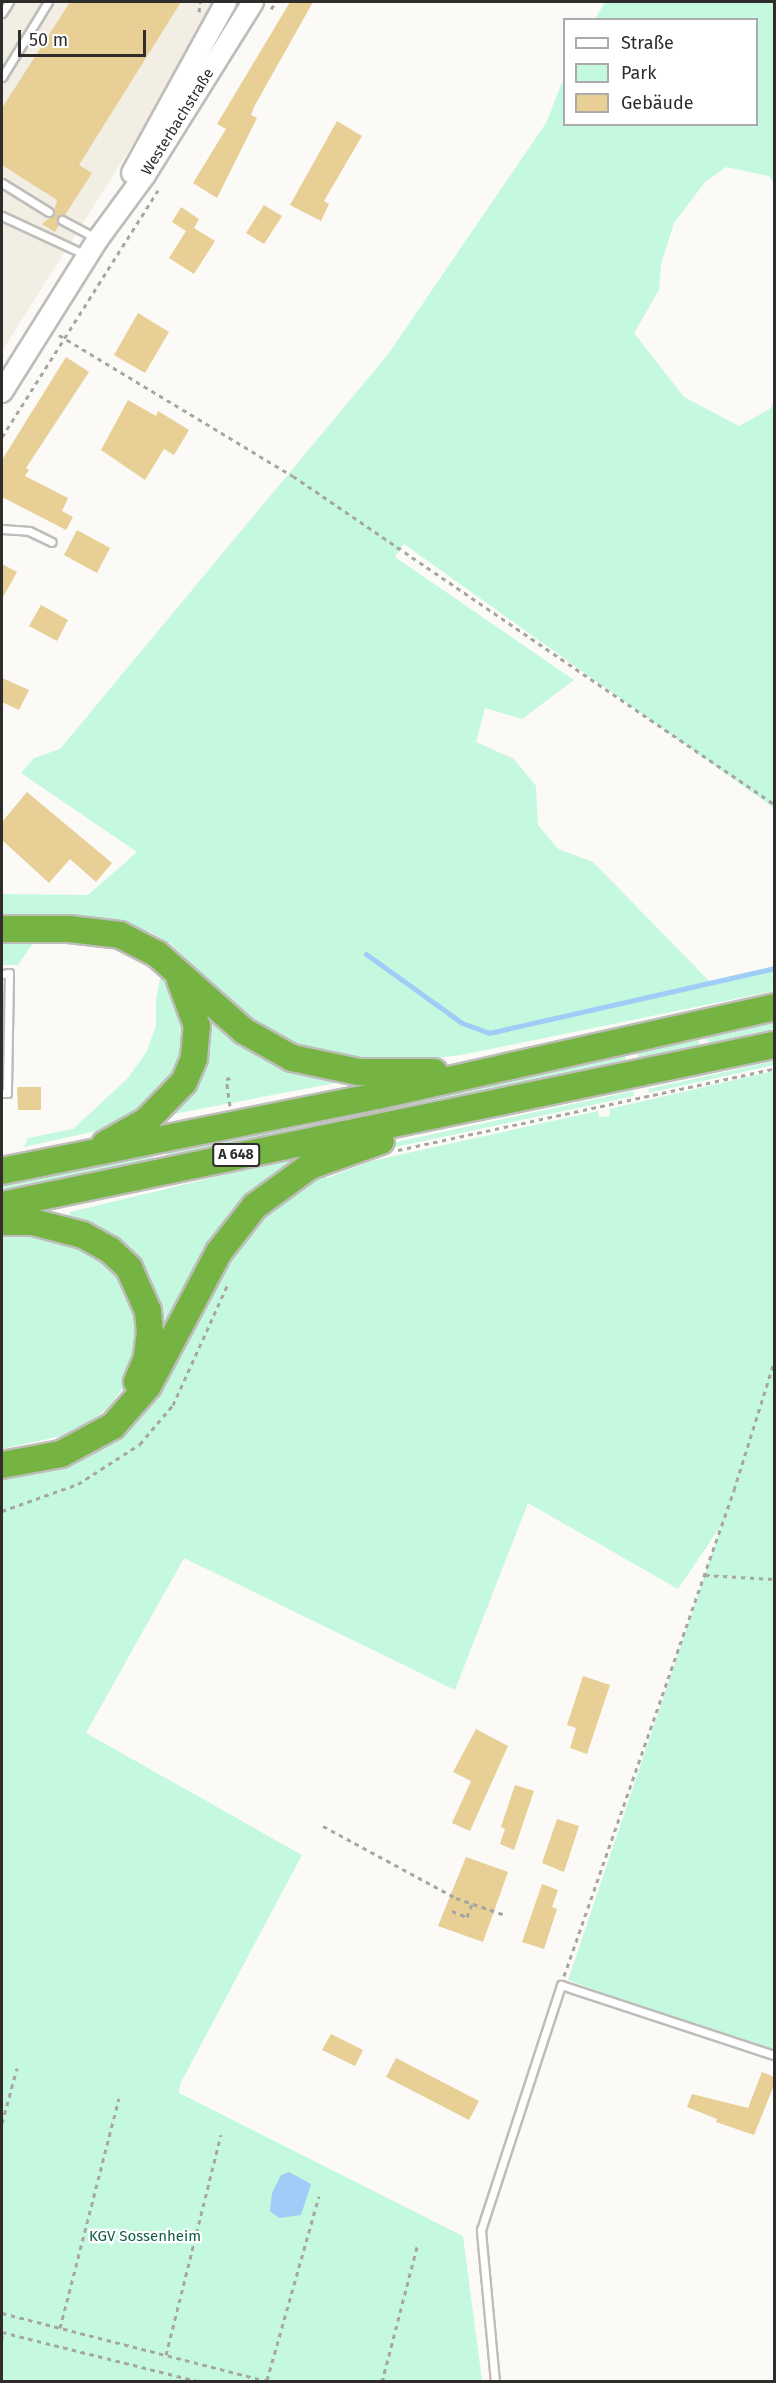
<!DOCTYPE html>
<meta charset="utf-8">
<style>
body{margin:0}
#map{position:relative;width:776px;height:2383px;overflow:hidden;background:#fbfaf6;font-family:"Fira Sans",sans-serif}
div>[style]{position:absolute}
[style*='--x']{left:calc(var(--x)*1px);top:calc(var(--y)*1px);width:calc(var(--w)*1px);rotate:calc(var(--a)*1deg)}
.built>*{inset:0;background:#f2eee3}
.green>*{inset:0;background:#c4f9df}
.water>*{inset:0;background:#9fcdf8}
.stream>*{height:5px;margin:-2.5px;padding:0 2.5px;transform-origin:2.5px;border-radius:2.5px;background:#9fcdf8}
.building>*{inset:0;background:#e7cf96}
.path>*{height:3px;margin-top:-1.5px;transform-origin:0;background:repeating-linear-gradient(90deg,#a7a6a3 0 4.5px,transparent 0 9px)}
.roads{filter:drop-shadow(2px 0 #bebdb9) drop-shadow(-2px 0 #bebdb9) drop-shadow(0 2px #bebdb9) drop-shadow(0 -2px #bebdb9)}
.service>*{height:7px;margin:-3.5px;padding:0 3.5px;transform-origin:3.5px;border-radius:3.5px;background:#fff}
.secondary>*{height:20px;margin:-10px;padding:0 10px;transform-origin:10px;border-radius:10px;background:#fff}
.motorway>*{height:26px;margin:-13px;padding:0 13px;transform-origin:13px;border-radius:13px;background:#75b442}
span{translate:-50% -50%;white-space:nowrap;text-align:center;line-height:1.15;-webkit-text-stroke:4.5px #fff;paint-order:stroke}
.shield-label span{padding:2px 4px;background:#fff;border:2px solid;border-radius:4px;-webkit-text-stroke-width:0}
.shield-label{font-size:14px;color:#2e2d2c;font-weight:700}
.street-label{font-size:15px;color:#2e2d2c}
.park-label{font-size:15px;color:#0d5e43}
.frame{position:absolute;inset:0;border:3px solid #2e2d2c;pointer-events:none}
.legend{position:absolute;left:563px;top:18px;width:195px;height:108px;box-sizing:border-box;background:#fff;border:2px solid #ababab;margin:0;padding:8px 10px;list-style:none;font-size:18px;color:#2e2d2c}
.legend li{display:flex;align-items:center;gap:12px;height:30px}
.legend b{width:30px;border:2px solid #ababab}
.scale{position:absolute;left:18px;top:30px;width:128px;height:27px;box-sizing:border-box;border:3px solid #2e2d2c;border-top:0;padding-left:8px;font-size:18px;line-height:21px;white-space:nowrap;color:#2e2d2c;-webkit-text-stroke:4px #fff;paint-order:stroke}
</style>
<div id="map">
<div class="built">
<div style="clip-path:polygon(2px 2px,223px 2px,2px 351px)"></div>
</div>
<div class="green">
<div style="clip-path:polygon(605px 2px,774px 2px,774px 183px,769px 176px,726px 167px,705px 182px,674px 223px,661px 264px,659px 290px,634px 333px,684px 397px,739px 426px,770px 409px,774px 401px,774px 808px,404px 544px,395px 557px,574px 680px,522px 719px,485px 708px,476px 742px,514px 759px,536px 786px,538px 825px,558px 849px,593px 862px,711px 983px,774px 968px,774px 991px,461px 1055px,378px 1065px,297px 1049px,248px 1021px,170px 943px,150px 932px,99px 918px,2px 918px,2px 894px,88px 895px,137px 852px,21px 773px,34px 758px,60px 749px,389px 353px,546px 123px,564px 78px,564px 124px,756px 124px,756px 20px,595px 19px)"></div>
<div style="clip-path:polygon(2px 940px,35px 940px,18px 965px,2px 965px)"></div>
<div style="clip-path:polygon(162px 968px,186px 1012px,183px 1060px,170px 1084px,148px 1105px,110px 1128px,24px 1147px,28px 1138px,73px 1129px,127px 1079px,146px 1053px,156px 1026px,156px 1000px)"></div>
<div style="clip-path:polygon(201px 1005px,337px 1077px,341px 1082px,163px 1116px)"></div>
<div style="clip-path:polygon(774px 1023px,774px 1029px,708px 1043px,707px 1038px)"></div>
<div style="clip-path:polygon(698px 1040px,700px 1045px,638px 1058px,638px 1052px)"></div>
<div style="clip-path:polygon(625px 1055px,626px 1060px,167px 1157px,167px 1151px)"></div>
<div style="clip-path:polygon(774px 1061px,774px 1065px,649px 1093px,648px 1089px)"></div>
<div style="clip-path:polygon(774px 1071px,774px 2055px,568px 1980px,722px 1524px,678px 1589px,528px 1503px,455px 1690px,184px 1558px,86px 1733px,302px 1855px,180px 2084px,179px 2093px,463px 2236px,482px 2381px,2px 2381px,2px 1472px,38px 1467px,78px 1456px,130px 1419px,168px 1365px,223px 1259px,248px 1225px,280px 1196px,314px 1172px,378px 1146px,633px 1091px,634px 1096px,382px 1150px,331px 1168px,294px 1191px,325px 1175px,327px 1178px,371px 1161px,598px 1111px,599px 1117px,610px 1116px,609px 1109px)"></div>
<div style="clip-path:polygon(153px 1154px,153px 1160px,2px 1191px,2px 1185px)"></div>
<div style="clip-path:polygon(303px 1156px,160px 1346px,157px 1313px,69px 1217px,70px 1212px)"></div>
<div style="clip-path:polygon(2px 1230px,75px 1240px,120px 1273px,142px 1331px,133px 1375px,108px 1408px,89px 1423px,61px 1436px,2px 1449px)"></div>
</div>
<div class="water">
<div style="clip-path:polygon(289px 2172px,311px 2184px,301px 2215px,279px 2218px,270px 2211px,272px 2193px,281px 2175px)"></div>
</div>
<div class="stream">
<div style="--x:366;--y:954;--w:118;--a:35.7"></div>
<div style="--x:462;--y:1023;--w:29;--a:20"></div>
<div style="--x:489;--y:1033;--w:292;--a:-12.8"></div>
</div>
<div class="building">
<div style="clip-path:polygon(70px 2px,181px 2px,79px 165px,92px 173px,65px 215px,57px 217px,59px 225px,55px 232px,42px 224px,53px 215px,57px 200px,2px 165px,2px 108px)"></div>
<div style="clip-path:polygon(290px 2px,313px 2px,255px 105px,251px 115px,257px 118px,217px 198px,193px 183px,226px 129px,217px 124px)"></div>
<div style="clip-path:polygon(337px 121px,362px 136px,324px 201px,329px 204px,321px 221px,290px 205px)"></div>
<div style="clip-path:polygon(264px 205px,282px 216px,264px 244px,246px 233px)"></div>
<div style="clip-path:polygon(181px 207px,199px 219px,194px 228px,215px 241px,194px 274px,169px 258px,186px 231px,172px 222px)"></div>
<div style="clip-path:polygon(138px 313px,169px 332px,145px 373px,114px 355px)"></div>
<div style="clip-path:polygon(66px 357px,89px 372px,26px 468px,29px 470px,25px 476px,68px 498px,62px 511px,73px 517px,66px 530px,2px 497px,2px 460px)"></div>
<div style="clip-path:polygon(128px 400px,156px 416px,158px 411px,189px 430px,174px 455px,164px 449px,145px 480px,101px 450px)"></div>
<div style="clip-path:polygon(77px 530px,110px 548px,97px 573px,64px 555px)"></div>
<div style="clip-path:polygon(2px 564px,17px 572px,2px 599px)"></div>
<div style="clip-path:polygon(41px 605px,68px 620px,57px 641px,29px 626px)"></div>
<div style="clip-path:polygon(2px 678px,29px 690px,19px 710px,2px 702px)"></div>
<div style="clip-path:polygon(27px 792px,112px 863px,96px 882px,70px 859px,49px 883px,2px 840px,2px 822px)"></div>
<div style="clip-path:polygon(17px 1087px,41px 1087px,41px 1110px,18px 1110px)"></div>
<div style="clip-path:polygon(583px 1676px,610px 1685px,587px 1754px,570px 1748px,576px 1728px,567px 1725px)"></div>
<div style="clip-path:polygon(476px 1729px,508px 1746px,470px 1831px,452px 1823px,471px 1781px,453px 1772px)"></div>
<div style="clip-path:polygon(515px 1785px,534px 1791px,514px 1850px,500px 1844px,505px 1829px,501px 1827px)"></div>
<div style="clip-path:polygon(557px 1819px,579px 1826px,564px 1872px,542px 1863px)"></div>
<div style="clip-path:polygon(466px 1857px,508px 1872px,483px 1942px,438px 1926px)"></div>
<div style="clip-path:polygon(542px 1884px,558px 1890px,552px 1907px,557px 1909px,544px 1949px,522px 1942px)"></div>
<div style="clip-path:polygon(331px 2034px,363px 2050px,355px 2066px,322px 2050px)"></div>
<div style="clip-path:polygon(396px 2058px,479px 2101px,469px 2120px,386px 2077px)"></div>
<div style="clip-path:polygon(762px 2072px,774px 2077px,774px 2085px,754px 2135px,716px 2122px,717px 2119px,687px 2107px,692px 2094px,748px 2108px)"></div>
</div>
<div class="path">
<div style="--x:271;--y:9;--w:9;--a:-54"></div>
<div style="--x:199;--y:12;--w:10;--a:-84"></div>
<div style="--x:59;--y:335;--w:273;--a:31.1"></div>
<div style="--x:293;--y:476;--w:582;--a:34.29"></div>
<div style="--x:2;--y:437;--w:292;--a:-57.7"></div>
<div style="--x:230;--y:1106;--w:27;--a:-98"></div>
<div style="--x:226;--y:1079;--w:5;--a:-11"></div>
<div style="--x:398;--y:1150;--w:384;--a:-12.2"></div>
<div style="--x:2;--y:1511;--w:81;--a:-19.6"></div>
<div style="--x:78;--y:1484;--w:74;--a:-32.8"></div>
<div style="--x:140;--y:1444;--w:51;--a:-49.8"></div>
<div style="--x:173;--y:1405;--w:131;--a:-65.6"></div>
<div style="--x:705;--y:1575;--w:69;--a:3.3"></div>
<div style="--x:323;--y:1826;--w:151;--a:28.4"></div>
<div style="--x:456;--y:1898;--w:52;--a:19.1"></div>
<div style="--x:452;--y:1911;--w:16;--a:22"></div>
<div style="--x:467;--y:1917;--w:14;--a:-69"></div>
<div style="--x:564;--y:1976;--w:515;--a:-70.72"></div>
<div style="--x:734;--y:1490;--w:134;--a:-72.6"></div>
<div style="--x:2;--y:2123;--w:57;--a:-74.7"></div>
<div style="--x:2;--y:2313;--w:278;--a:14.4"></div>
<div style="--x:60;--y:2328;--w:237;--a:-75.6"></div>
<div style="--x:2;--y:2332;--w:205;--a:14.1"></div>
<div style="--x:2;--y:2340;--w:8;--a:-90"></div>
<div style="--x:166;--y:2355;--w:227;--a:-76"></div>
<div style="--x:267;--y:2380;--w:191;--a:-74.2"></div>
<div style="--x:382;--y:2382;--w:144;--a:-75.5"></div>
</div>
<div class="roads">
<div class="service">
<div style="--x:2;--y:13;--w:13;--a:-58"></div>
<div style="--x:2;--y:77;--w:88;--a:-58.5"></div>
<div style="--x:2;--y:183;--w:55;--a:31.7"></div>
<div style="--x:2;--y:216;--w:93;--a:24.9"></div>
<div style="--x:62;--y:220;--w:40;--a:28"></div>
<div style="--x:2;--y:529;--w:27;--a:4"></div>
<div style="--x:29;--y:531;--w:25;--a:26"></div>
<div style="--x:2;--y:974;--w:7;--a:-8"></div>
<div style="--x:9;--y:973;--w:120;--a:91"></div>
<div style="--x:7;--y:1093;--w:5;--a:180"></div>
<div style="--x:495;--y:2382;--w:153;--a:-95.3"></div>
<div style="--x:481;--y:2230;--w:258;--a:-71.9"></div>
<div style="--x:561;--y:1985;--w:224;--a:18.2"></div>
</div>
<div class="secondary">
<div style="--x:132;--y:173;--w:195;--a:-61.2"></div>
<div style="--x:2;--y:392;--w:181;--a:-57.9"></div>
<div style="--x:98;--y:239;--w:79;--a:-53.7"></div>
<div style="--x:145;--y:175;--w:204;--a:-58"></div>
</div>
<div class="motorway">
<div style="--x:2;--y:929;--w:67;--a:0"></div>
<div style="--x:69;--y:929;--w:51;--a:6.7"></div>
<div style="--x:120;--y:935;--w:42;--a:27.2"></div>
<div style="--x:157;--y:954;--w:116;--a:41.5"></div>
<div style="--x:244;--y:1031;--w:55;--a:29.4"></div>
<div style="--x:292;--y:1058;--w:68;--a:11.8"></div>
<div style="--x:359;--y:1072;--w:75;--a:0"></div>
<div style="--x:105;--y:1144;--w:47;--a:-29.3"></div>
<div style="--x:146;--y:1121;--w:54;--a:-45.7"></div>
<div style="--x:184;--y:1082;--w:26;--a:-67"></div>
<div style="--x:194;--y:1058;--w:32;--a:-85"></div>
<div style="--x:197;--y:1026;--w:49;--a:-110.3"></div>
<div style="--x:2;--y:1171;--w:382;--a:-11.3"></div>
<div style="--x:377;--y:1096;--w:407;--a:-12.6"></div>
<div style="--x:2;--y:1205;--w:788;--a:-11.71"></div>
<div style="--x:2;--y:1222;--w:31;--a:0"></div>
<div style="--x:33;--y:1222;--w:52;--a:14.6"></div>
<div style="--x:83;--y:1235;--w:31;--a:29"></div>
<div style="--x:110;--y:1250;--w:26;--a:43"></div>
<div style="--x:129;--y:1268;--w:47;--a:66.2"></div>
<div style="--x:148;--y:1311;--w:21;--a:85"></div>
<div style="--x:150;--y:1332;--w:26;--a:97"></div>
<div style="--x:147;--y:1358;--w:26;--a:113"></div>
<div style="--x:2;--y:1465;--w:60;--a:-10.6"></div>
<div style="--x:61;--y:1454;--w:59;--a:-28.3"></div>
<div style="--x:113;--y:1426;--w:53;--a:-48.8"></div>
<div style="--x:148;--y:1386;--w:152;--a:-62.1"></div>
<div style="--x:219;--y:1252;--w:58;--a:-52"></div>
<div style="--x:255;--y:1206;--w:68;--a:-36"></div>
<div style="--x:310;--y:1166;--w:75;--a:-19.4"></div>
</div>
</div>
<div class="shield-label">
<span style="left:236px;top:1155px">A 648</span>
</div>
<div class="street-label">
<span style="left:178px;top:122px;rotate:-58deg">Westerbachstraße</span>
</div>
<div class="park-label">
<span style="left:145px;top:2237px">KGV Sossenheim</span>
</div>
<div class="frame"></div>
<ul class="legend">
<li><b style="height:8px;background:#fff"></b>Straße</li>
<li><b style="height:16px;background:#c4f9df"></b>Park</li>
<li><b style="height:16px;background:#e7cf96"></b>Gebäude</li>
</ul>
<div class="scale">50 m</div>
</div>
